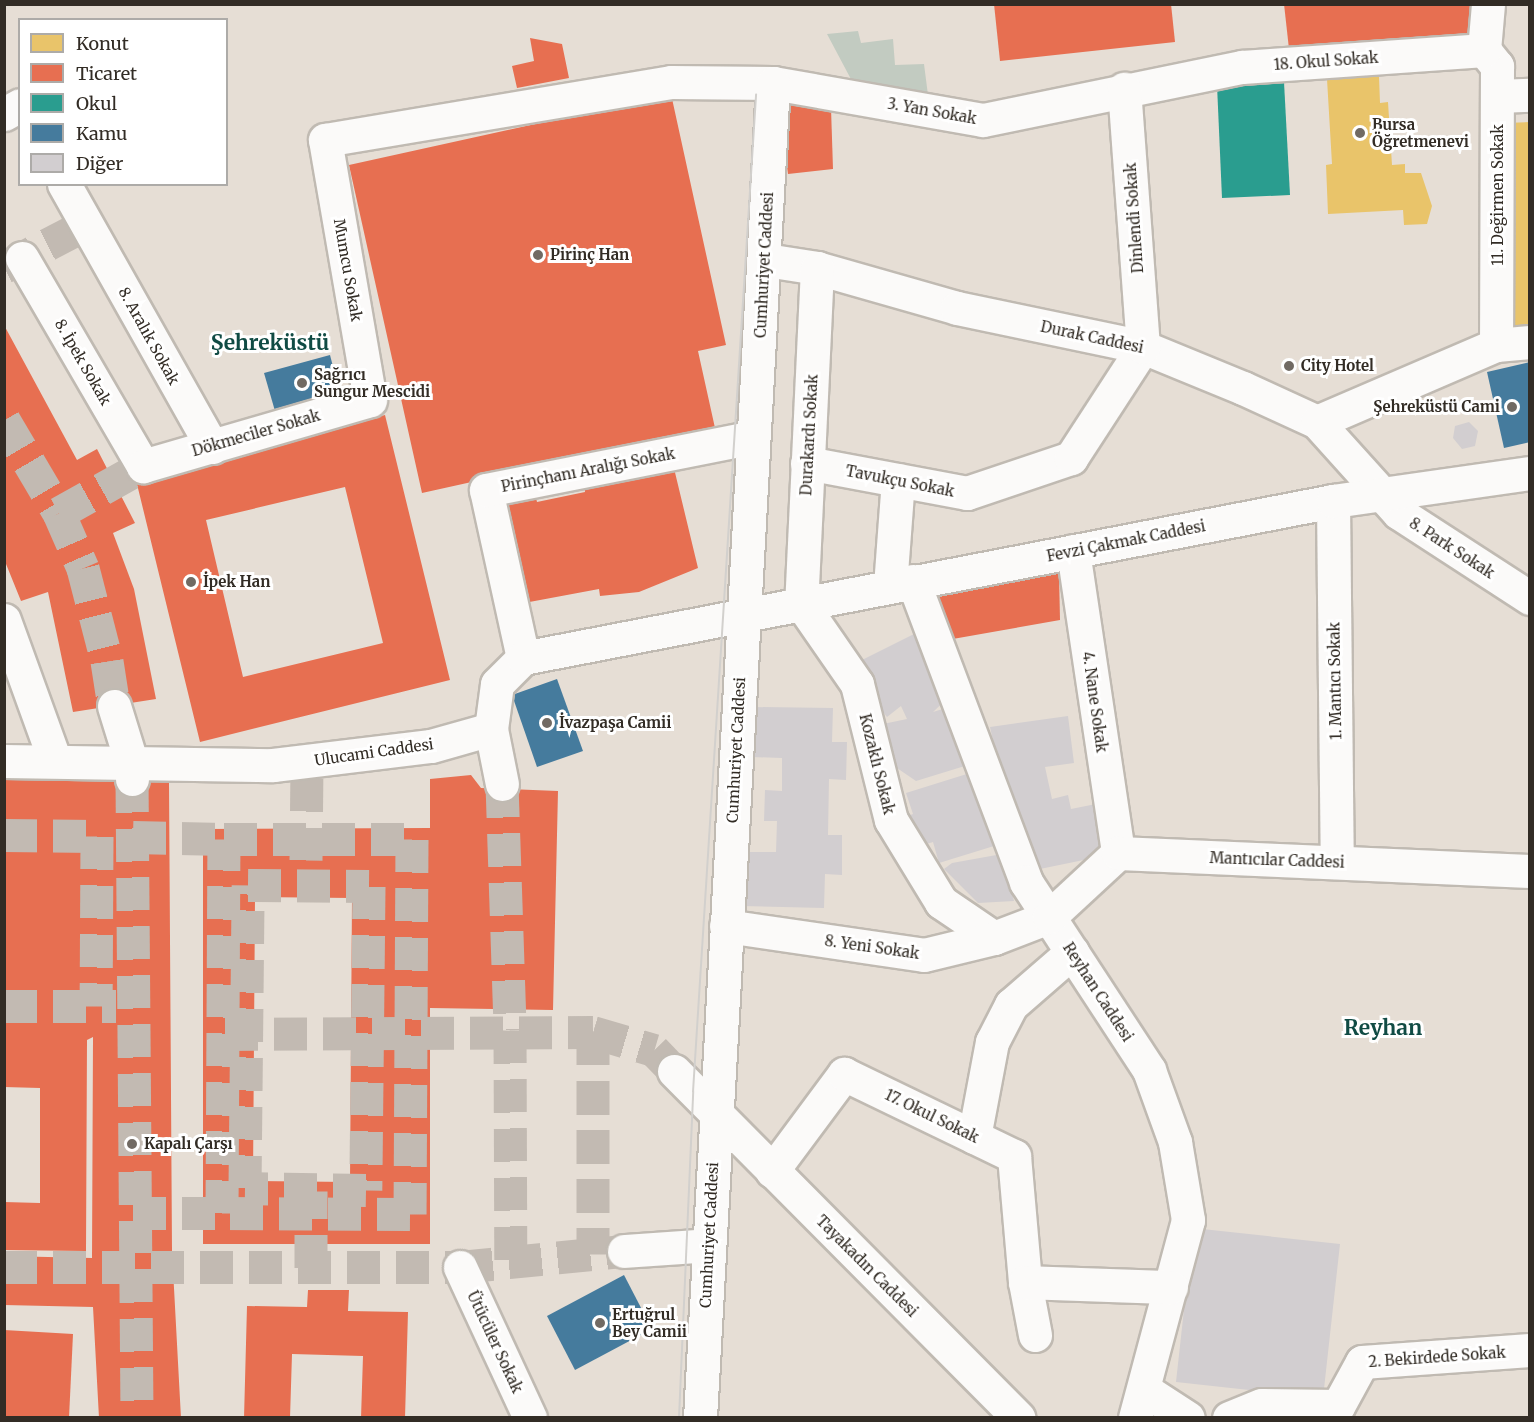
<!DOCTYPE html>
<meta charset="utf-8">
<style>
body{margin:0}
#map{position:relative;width:1534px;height:1422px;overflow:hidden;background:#e6ded5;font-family:Merriweather,serif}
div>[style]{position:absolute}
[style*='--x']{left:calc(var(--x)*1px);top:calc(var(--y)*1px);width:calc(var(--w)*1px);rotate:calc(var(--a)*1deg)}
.green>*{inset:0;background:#c2cbc1}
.homes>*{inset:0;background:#e9c46a}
.shops>*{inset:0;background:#e76f51}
.schools>*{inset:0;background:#2a9d8f}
.public>*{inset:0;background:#457b9d}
.building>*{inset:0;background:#d2ced0}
.minor-tunnel>*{height:33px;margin-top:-16.5px;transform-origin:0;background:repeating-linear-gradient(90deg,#c2bab2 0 33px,transparent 0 49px)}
.roads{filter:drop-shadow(2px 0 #c0bab2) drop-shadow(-2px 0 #c0bab2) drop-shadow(0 2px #c0bab2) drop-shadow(0 -2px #c0bab2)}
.minor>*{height:33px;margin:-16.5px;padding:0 16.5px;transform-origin:16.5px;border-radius:16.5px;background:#fbfaf9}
.tram>*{height:1.5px;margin:-0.75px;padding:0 0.75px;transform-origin:0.75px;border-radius:0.75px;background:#d2d0cd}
.dots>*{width:16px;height:16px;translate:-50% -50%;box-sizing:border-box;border:3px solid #fff;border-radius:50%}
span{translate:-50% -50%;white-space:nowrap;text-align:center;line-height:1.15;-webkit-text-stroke:6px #fff;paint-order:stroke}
.street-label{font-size:15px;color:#322c25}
.poi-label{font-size:15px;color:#322c25;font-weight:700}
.left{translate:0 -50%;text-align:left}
.right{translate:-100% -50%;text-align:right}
.district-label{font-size:21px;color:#104b44;font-weight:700}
.frame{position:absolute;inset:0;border:6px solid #322c25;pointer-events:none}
.legend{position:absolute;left:18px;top:18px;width:210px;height:168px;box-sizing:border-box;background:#fff;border:2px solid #adaba8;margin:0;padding:8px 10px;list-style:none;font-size:18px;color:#322c25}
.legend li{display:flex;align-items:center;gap:12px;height:30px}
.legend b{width:30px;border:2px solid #adaba8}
</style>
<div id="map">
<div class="green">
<div style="clip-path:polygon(858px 31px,861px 43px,893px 39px,895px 65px,924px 64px,928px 95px,853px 83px,827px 34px)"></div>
</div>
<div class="homes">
<div style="clip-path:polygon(1379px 76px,1380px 103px,1388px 102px,1392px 165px,1405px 164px,1405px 173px,1421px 173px,1432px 206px,1427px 224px,1404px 225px,1403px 210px,1328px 214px,1326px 165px,1332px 164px,1327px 79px)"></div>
<div style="clip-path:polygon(1530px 122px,1530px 334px,1501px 335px,1505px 123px)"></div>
</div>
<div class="shops">
<div style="clip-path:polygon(994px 4px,1171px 4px,1175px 42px,1000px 61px)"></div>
<div style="clip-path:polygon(1284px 4px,1480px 4px,1477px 46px,1290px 58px)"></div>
<div style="clip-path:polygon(530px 38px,562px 44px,569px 78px,517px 88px,512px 66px,534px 61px)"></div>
<div style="clip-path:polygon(671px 94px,726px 345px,698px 351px,715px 428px,422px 493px,349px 165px)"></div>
<div style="clip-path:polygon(802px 102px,831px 108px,833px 169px,788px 174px,780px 108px)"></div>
<div style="clip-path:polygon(4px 325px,77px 460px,97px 449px,135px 523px,113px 533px,134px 589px,156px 699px,73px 712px,48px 592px,21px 601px,4px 559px)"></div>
<div style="clip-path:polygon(evenodd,385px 415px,450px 680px,200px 742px,135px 476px,385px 415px,345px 487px,383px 643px,243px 677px,206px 520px,345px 487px)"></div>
<div style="clip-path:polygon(672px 460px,698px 568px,639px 592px,600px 596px,599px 589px,524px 603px,502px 500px,535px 494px,537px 502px,585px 492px,583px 475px)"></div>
<div style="clip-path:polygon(1059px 573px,1060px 620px,947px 640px,928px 593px)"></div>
<div style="clip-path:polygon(4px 773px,116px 773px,116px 781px,169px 781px,172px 1251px,181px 1418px,99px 1418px,93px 1307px,4px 1305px,4px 1256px,92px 1258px,93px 1037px,87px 1040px,86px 1251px,4px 1250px,4px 1202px,40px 1203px,40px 1088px,4px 1087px)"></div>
<div style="clip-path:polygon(evenodd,471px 775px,481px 788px,558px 791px,553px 1010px,430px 1008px,430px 1244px,203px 1244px,203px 829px,430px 828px,430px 779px,471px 775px,255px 897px,352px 898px,350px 1182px,253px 1181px,255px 897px)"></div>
<div style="clip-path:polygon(308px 1290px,349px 1290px,348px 1311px,408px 1312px,405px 1418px,361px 1418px,363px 1356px,292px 1354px,290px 1418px,244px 1418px,247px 1306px,307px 1307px)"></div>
<div style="clip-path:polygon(4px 1330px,73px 1334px,69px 1418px,4px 1418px)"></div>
</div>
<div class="schools">
<div style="clip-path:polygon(1284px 82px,1290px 195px,1222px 198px,1217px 85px)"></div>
</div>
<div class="public">
<div style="clip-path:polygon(330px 355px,340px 394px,275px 411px,264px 373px)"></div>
<div style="clip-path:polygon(1530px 362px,1530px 442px,1504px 448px,1487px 372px)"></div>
<div style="clip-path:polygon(557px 679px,583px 751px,537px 767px,512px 695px)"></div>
<div style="clip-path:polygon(624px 1275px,652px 1329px,575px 1370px,547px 1316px)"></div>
</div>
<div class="building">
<div style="clip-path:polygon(1469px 422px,1478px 431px,1475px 446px,1462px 449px,1453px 438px,1455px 426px)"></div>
<div style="clip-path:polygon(918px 632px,950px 696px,933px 712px,949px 707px,968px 765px,916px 781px,894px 766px,883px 724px,907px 719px,901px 706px,887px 717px,869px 695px,856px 663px)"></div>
<div style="clip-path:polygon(753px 707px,833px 708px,832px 742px,847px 742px,846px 780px,829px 779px,828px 835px,842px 835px,842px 875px,825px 874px,824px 908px,741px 906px,743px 852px,776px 852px,777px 821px,764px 821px,765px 790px,782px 791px,782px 758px,752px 757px)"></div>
<div style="clip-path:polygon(1068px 716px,1074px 763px,1045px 767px,1052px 799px,1068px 795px,1071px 809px,1096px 804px,1108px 855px,1035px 870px,1001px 777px,990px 727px)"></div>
<div style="clip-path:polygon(970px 773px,995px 830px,989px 832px,994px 846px,939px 863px,933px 842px,920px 846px,912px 822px,907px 824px,905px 817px,913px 814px,906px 793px)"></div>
<div style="clip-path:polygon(1002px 854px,1014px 901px,978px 903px,944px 869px,952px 863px)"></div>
<div style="clip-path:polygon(1193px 1228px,1340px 1244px,1323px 1398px,1176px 1382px)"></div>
</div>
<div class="minor-tunnel">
<div style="--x:4;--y:267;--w:93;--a:-27.4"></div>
<div style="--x:4;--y:420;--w:108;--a:59.4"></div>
<div style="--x:59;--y:513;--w:60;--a:66.4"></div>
<div style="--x:83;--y:568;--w:96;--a:75.5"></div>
<div style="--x:107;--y:661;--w:46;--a:81.2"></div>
<div style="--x:59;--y:513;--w:96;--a:-29.2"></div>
<div style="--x:132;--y:779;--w:639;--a:89.55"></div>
<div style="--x:502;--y:784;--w:246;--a:88.1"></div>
<div style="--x:510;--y:1030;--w:234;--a:89.8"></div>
<div style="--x:4;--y:835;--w:93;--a:0.6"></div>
<div style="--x:97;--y:836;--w:170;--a:90.3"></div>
<div style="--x:133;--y:837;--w:91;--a:1.3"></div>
<div style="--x:224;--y:839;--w:188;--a:0"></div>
<div style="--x:412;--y:839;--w:375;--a:90.3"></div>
<div style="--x:410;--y:1214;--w:188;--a:-179.7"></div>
<div style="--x:222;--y:1213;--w:374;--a:-89.7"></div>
<div style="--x:306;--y:860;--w:99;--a:-89.4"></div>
<div style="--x:248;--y:885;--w:121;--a:0.5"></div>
<div style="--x:369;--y:886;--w:304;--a:90.6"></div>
<div style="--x:366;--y:1190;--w:121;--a:-179.1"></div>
<div style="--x:245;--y:1188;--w:303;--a:-89.4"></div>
<div style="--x:4;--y:1006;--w:112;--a:0"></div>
<div style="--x:593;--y:1032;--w:222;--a:90"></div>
<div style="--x:225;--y:1034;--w:368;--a:-0.3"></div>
<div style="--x:593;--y:1032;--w:64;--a:16.4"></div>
<div style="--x:654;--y:1050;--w:29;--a:46"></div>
<div style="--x:133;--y:1213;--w:89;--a:0"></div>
<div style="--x:4;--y:1267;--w:456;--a:0"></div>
<div style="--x:460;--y:1267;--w:165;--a:-5.6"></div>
<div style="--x:311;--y:1268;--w:77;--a:-90"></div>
</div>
<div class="roads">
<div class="minor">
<div style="--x:1484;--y:50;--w:21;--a:51"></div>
<div style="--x:1497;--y:66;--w:279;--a:90.2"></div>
<div style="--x:1497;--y:96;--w:33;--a:-2"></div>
<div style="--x:4;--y:114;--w:18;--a:-29"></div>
<div style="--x:64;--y:184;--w:302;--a:60.6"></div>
<div style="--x:22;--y:258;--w:241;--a:59.8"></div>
<div style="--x:143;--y:466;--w:236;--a:-16.2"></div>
<div style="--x:370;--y:400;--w:264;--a:-99.8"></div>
<div style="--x:325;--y:140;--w:351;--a:-9.5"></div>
<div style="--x:671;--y:82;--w:102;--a:0.6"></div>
<div style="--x:773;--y:83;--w:213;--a:10"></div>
<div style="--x:983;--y:120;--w:264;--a:-11.6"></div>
<div style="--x:1242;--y:67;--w:243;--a:-4"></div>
<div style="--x:1484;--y:50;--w:46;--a:-85"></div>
<div style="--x:766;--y:260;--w:52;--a:8.9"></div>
<div style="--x:817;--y:268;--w:146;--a:15.9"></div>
<div style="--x:957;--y:308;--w:190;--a:11.8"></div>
<div style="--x:1143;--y:347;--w:108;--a:22.3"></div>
<div style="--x:1243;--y:388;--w:81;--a:24.7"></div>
<div style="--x:1317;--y:422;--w:122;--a:48"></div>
<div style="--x:1399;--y:513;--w:156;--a:33"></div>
<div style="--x:817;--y:268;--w:335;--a:92.7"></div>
<div style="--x:801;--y:603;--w:98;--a:55.3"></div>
<div style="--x:857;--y:684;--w:140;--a:76"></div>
<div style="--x:891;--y:820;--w:96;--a:58.6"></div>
<div style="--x:941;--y:902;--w:64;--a:34.2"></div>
<div style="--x:1317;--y:422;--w:195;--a:-23.3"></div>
<div style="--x:1496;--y:345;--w:34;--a:-5"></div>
<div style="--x:807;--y:463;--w:163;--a:10.6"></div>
<div style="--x:967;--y:493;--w:110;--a:-18.6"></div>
<div style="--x:1071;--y:458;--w:132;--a:-57"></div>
<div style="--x:1143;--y:347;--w:259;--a:-94.2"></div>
<div style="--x:1333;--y:501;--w:361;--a:89.4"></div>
<div style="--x:1073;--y:551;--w:305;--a:81.5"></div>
<div style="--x:913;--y:581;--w:322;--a:69.4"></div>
<div style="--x:1026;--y:882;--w:225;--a:56.8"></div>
<div style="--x:1149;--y:1070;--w:77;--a:70.1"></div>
<div style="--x:1175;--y:1142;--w:79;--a:80.5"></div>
<div style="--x:1188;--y:1220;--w:205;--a:105"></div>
<div style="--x:890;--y:586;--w:106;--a:-85.7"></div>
<div style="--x:4;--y:620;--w:150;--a:70.1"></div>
<div style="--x:523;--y:658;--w:172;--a:-102.4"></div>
<div style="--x:486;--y:490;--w:272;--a:-11.2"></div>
<div style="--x:114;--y:706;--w:61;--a:72.8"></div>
<div style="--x:132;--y:764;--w:15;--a:90"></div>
<div style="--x:491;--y:729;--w:56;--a:78.7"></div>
<div style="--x:4;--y:761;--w:269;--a:0.9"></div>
<div style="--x:273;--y:765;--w:159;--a:-6.9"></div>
<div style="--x:431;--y:746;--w:62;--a:-15.8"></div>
<div style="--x:491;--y:729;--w:45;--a:-82.4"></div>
<div style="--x:497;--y:684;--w:37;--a:-45"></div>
<div style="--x:523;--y:658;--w:825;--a:-10.97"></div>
<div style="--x:1333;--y:501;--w:199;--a:-8.1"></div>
<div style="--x:726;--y:926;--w:200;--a:8.3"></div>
<div style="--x:924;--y:955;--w:72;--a:-13.7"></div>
<div style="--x:994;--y:938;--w:59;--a:-20.9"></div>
<div style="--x:1049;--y:917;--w:94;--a:-42.8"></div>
<div style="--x:1118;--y:853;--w:412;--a:2.5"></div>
<div style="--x:674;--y:1071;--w:489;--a:45.2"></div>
<div style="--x:974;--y:1137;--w:97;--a:-79.3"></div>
<div style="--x:992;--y:1042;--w:42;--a:-62.8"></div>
<div style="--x:1011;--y:1005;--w:81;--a:-41"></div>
<div style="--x:772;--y:1171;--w:121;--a:-53.4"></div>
<div style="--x:844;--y:1074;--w:189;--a:25.8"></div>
<div style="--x:1014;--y:1156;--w:126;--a:85"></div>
<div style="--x:1025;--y:1282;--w:54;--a:79.3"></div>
<div style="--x:624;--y:1251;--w:85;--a:-4"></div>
<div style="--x:460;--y:1267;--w:166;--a:65.1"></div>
<div style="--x:1025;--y:1282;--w:146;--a:2"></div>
<div style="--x:1145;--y:1390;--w:51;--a:33.1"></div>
<div style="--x:700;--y:1418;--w:1337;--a:-86.87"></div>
<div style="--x:1229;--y:1418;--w:35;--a:-22"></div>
<div style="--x:1262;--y:1405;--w:76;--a:0.8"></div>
<div style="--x:1338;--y:1406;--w:50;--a:-61.4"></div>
<div style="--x:1362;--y:1362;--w:168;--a:-4.1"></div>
</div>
</div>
<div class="tram">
<div style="--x:679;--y:1418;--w:326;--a:-87.5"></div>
<div style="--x:693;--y:1092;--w:999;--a:-86.38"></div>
</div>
<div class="dots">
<div style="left:1360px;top:133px;background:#716a63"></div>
<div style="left:538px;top:255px;background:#716a63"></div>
<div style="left:1289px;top:366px;background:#716a63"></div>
<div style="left:302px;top:383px;background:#716a63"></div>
<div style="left:1512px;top:407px;background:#716a63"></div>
<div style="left:191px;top:582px;background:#716a63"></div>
<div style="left:547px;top:723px;background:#716a63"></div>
<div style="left:132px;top:1144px;background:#716a63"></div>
<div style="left:600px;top:1323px;background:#716a63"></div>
</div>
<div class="street-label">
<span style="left:1326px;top:61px;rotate:-4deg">18. Okul Sokak</span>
<span style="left:932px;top:111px;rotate:10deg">3. Yan Sokak</span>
<span style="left:1498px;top:195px;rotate:-90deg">11. Değirmen Sokak</span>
<span style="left:1134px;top:218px;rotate:-94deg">Dinlendi Sokak</span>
<span style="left:764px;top:265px;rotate:-87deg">Cumhuriyet Caddesi</span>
<span style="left:348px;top:270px;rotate:80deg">Mumcu Sokak</span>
<span style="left:149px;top:336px;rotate:61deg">8. Aralık Sokak</span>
<span style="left:1092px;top:337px;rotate:12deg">Durak Caddesi</span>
<span style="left:83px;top:362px;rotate:60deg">8. İpek Sokak</span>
<span style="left:256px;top:433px;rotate:-16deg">Dökmeciler Sokak</span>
<span style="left:809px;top:435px;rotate:-87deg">Durakardı Sokak</span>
<span style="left:588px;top:470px;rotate:-11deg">Pirinçhanı Aralığı Sokak</span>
<span style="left:900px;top:481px;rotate:11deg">Tavukçu Sokak</span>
<span style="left:1126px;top:541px;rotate:-11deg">Fevzi Çakmak Caddesi</span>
<span style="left:1452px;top:548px;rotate:33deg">8. Park Sokak</span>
<span style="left:1335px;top:681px;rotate:-91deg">1. Mantıcı Sokak</span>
<span style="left:1095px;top:702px;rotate:82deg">4. Nane Sokak</span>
<span style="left:736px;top:750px;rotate:-87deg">Cumhuriyet Caddesi</span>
<span style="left:374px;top:752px;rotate:-8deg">Ulucami Caddesi</span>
<span style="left:877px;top:764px;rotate:76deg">Kozaklı Sokak</span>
<span style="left:1277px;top:860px;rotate:2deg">Mantıcılar Caddesi</span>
<span style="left:872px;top:947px;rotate:8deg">8. Yeni Sokak</span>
<span style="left:1098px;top:992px;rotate:57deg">Reyhan Caddesi</span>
<span style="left:932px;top:1116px;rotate:26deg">17. Okul Sokak</span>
<span style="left:709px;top:1235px;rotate:-87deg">Cumhuriyet Caddesi</span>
<span style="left:867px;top:1266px;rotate:45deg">Tayakadın Caddesi</span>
<span style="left:495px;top:1342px;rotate:65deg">Ütücüler Sokak</span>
<span style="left:1437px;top:1357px;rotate:-4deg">2. Bekirdede Sokak</span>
</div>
<div class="poi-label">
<span class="left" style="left:1372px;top:133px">Bursa<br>Öğretmenevi</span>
<span class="left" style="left:550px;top:255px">Pirinç Han</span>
<span class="left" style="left:1301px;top:366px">City Hotel</span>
<span class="left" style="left:314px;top:383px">Sağrıcı<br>Sungur Mescidi</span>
<span class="right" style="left:1500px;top:407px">Şehreküstü Cami</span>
<span class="left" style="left:203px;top:582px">İpek Han</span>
<span class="left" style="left:559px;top:723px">İvazpaşa Camii</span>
<span class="left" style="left:144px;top:1144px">Kapalı Çarşı</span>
<span class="left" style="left:612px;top:1323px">Ertuğrul<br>Bey Camii</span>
</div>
<div class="district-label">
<span style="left:270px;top:343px">Şehreküstü</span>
<span style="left:1383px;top:1028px">Reyhan</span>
</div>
<div class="frame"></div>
<ul class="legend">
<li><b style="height:16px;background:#e9c46a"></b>Konut</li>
<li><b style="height:16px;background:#e76f51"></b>Ticaret</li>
<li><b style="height:16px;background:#2a9d8f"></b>Okul</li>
<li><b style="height:16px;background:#457b9d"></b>Kamu</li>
<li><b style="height:16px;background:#d2ced0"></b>Diğer</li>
</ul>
</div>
